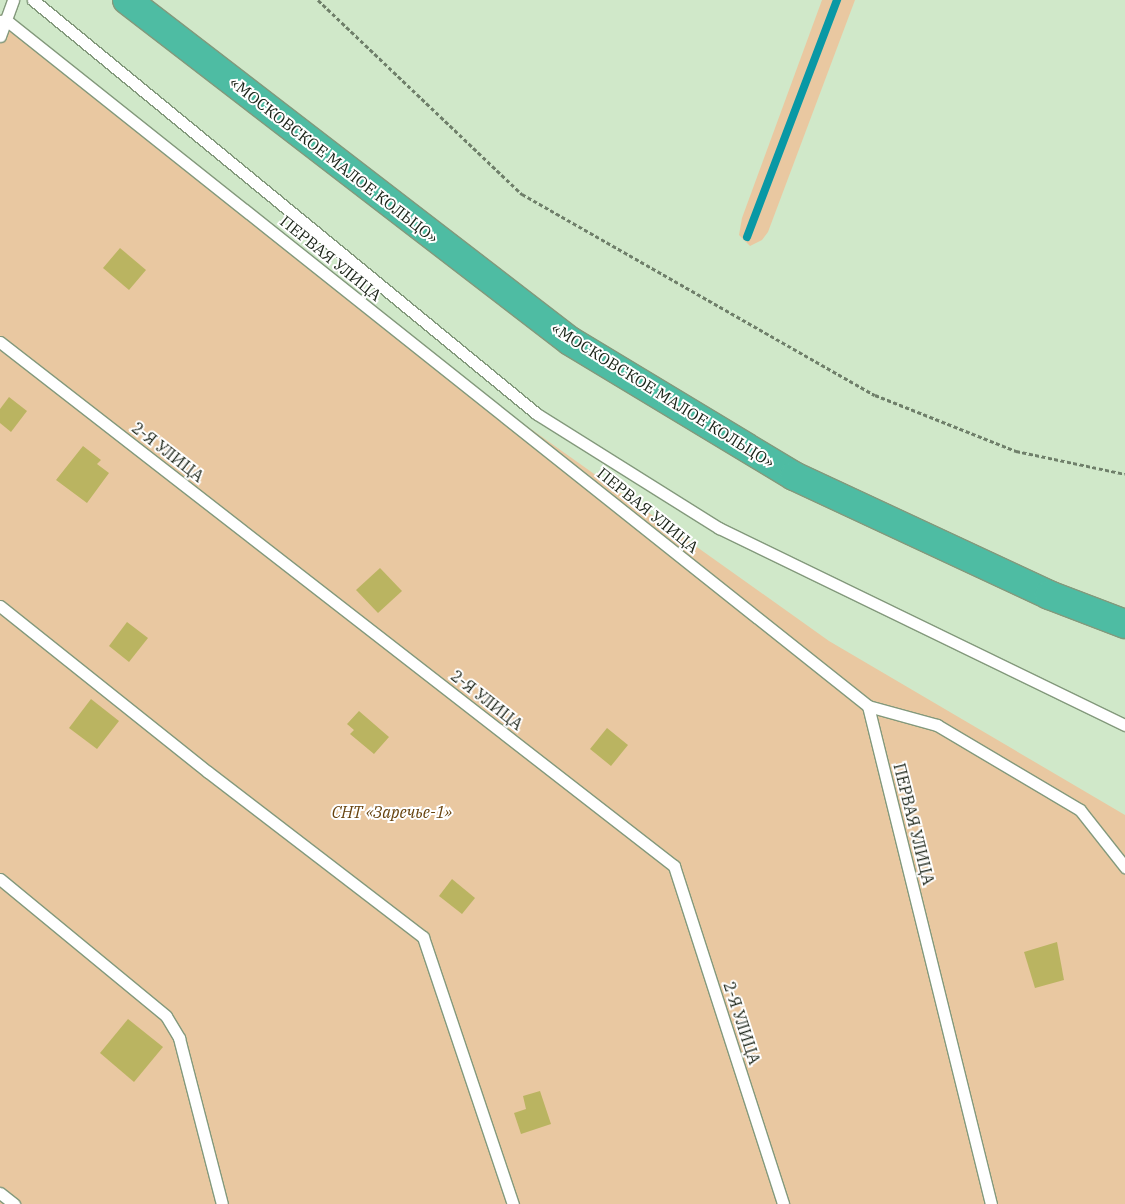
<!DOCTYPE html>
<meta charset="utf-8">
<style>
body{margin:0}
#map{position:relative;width:1125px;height:1204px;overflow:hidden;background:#d0e8c9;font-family:"IBM Plex Serif",serif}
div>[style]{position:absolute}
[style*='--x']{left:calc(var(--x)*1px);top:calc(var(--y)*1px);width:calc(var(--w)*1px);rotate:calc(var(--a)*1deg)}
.green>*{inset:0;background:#e9c8a1}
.stream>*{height:8px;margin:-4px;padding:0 4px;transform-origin:4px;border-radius:4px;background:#0998a5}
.building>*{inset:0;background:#bab461}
.path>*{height:3px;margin-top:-1.5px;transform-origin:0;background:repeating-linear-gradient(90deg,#6f7f6a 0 4px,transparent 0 6.5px)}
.roads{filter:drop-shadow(1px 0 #83997c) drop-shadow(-1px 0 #83997c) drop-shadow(0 1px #83997c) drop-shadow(0 -1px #83997c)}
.service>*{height:11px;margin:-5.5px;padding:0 5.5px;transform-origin:5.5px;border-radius:5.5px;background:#fff}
.trunk>*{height:28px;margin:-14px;padding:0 14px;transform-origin:14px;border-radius:14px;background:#4ebca3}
span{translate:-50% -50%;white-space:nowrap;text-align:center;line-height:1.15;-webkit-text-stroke:4px #fff;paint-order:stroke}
.street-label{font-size:16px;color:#1a2317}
.park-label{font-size:16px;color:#65410c;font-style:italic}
</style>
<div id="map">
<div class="green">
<div style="clip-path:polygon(822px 0,855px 0,768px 232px,762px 240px,750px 246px,739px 235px,742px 218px)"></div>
<div style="clip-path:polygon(0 14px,479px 392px,829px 641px,1125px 815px,1125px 1204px,0 1204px)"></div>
</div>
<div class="stream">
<div style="--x:747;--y:237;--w:254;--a:-69.2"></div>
</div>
<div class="building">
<div style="clip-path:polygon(120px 248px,146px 270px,129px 290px,103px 268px)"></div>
<div style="clip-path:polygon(9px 397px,27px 411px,11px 432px,0 423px,0 409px)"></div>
<div style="clip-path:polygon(83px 446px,101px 460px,97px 464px,109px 473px,87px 503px,56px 480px)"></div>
<div style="clip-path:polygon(380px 568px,402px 591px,378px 613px,356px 590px)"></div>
<div style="clip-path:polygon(127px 622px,148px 638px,129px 662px,109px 646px)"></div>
<div style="clip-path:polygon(91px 699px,119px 721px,97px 749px,69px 728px)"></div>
<div style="clip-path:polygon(359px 711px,389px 737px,374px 754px,350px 734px,354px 730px,347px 724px)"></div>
<div style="clip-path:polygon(607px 728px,628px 745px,611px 766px,590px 749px)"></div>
<div style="clip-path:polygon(452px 879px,475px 898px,462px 914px,439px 896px)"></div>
<div style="clip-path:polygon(1057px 942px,1064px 980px,1035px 988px,1024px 952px)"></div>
<div style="clip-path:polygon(128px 1019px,163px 1047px,134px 1082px,100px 1053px)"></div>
<div style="clip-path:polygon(540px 1091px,551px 1124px,521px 1134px,514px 1113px,526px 1109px,523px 1096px)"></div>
</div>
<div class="path">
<div style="--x:318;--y:0;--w:282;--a:43.6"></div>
<div style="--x:522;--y:194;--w:406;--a:29.7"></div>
<div style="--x:875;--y:395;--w:152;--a:21.7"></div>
<div style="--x:1016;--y:451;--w:111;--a:11.9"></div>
</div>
<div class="roads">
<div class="service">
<div style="--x:33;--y:0;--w:652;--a:39.4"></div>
<div style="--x:537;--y:414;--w:215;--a:32.1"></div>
<div style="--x:719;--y:528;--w:451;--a:25.9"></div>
<div style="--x:0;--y:21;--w:6;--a:-9"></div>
<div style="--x:6;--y:20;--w:1102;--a:38.51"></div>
<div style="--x:868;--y:706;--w:513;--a:76.13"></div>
<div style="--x:0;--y:36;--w:38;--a:-70"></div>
<div style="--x:0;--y:342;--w:854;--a:37.86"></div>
<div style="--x:674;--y:866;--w:355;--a:72.1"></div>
<div style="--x:0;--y:606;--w:266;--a:38.6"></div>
<div style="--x:208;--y:772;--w:271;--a:37.5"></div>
<div style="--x:423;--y:937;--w:282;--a:71.4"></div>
<div style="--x:868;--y:706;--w:72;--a:15.4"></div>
<div style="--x:937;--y:725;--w:166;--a:30.7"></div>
<div style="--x:1080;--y:810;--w:73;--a:51.7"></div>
<div style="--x:0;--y:879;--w:215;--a:39.5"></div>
<div style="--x:166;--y:1016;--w:26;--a:59"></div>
<div style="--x:179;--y:1038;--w:171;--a:75.5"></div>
<div style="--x:0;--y:1193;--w:18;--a:38"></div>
</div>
<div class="trunk">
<div style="--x:127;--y:0;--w:559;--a:37.59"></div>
<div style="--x:570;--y:341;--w:262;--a:31.1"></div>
<div style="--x:794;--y:476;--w:281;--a:25"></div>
<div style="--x:1049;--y:595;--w:81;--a:20.9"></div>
</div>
</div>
<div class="street-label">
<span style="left:334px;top:160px;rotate:38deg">«МОСКОВСКОЕ МАЛОЕ КОЛЬЦО»</span>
<span style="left:331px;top:258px;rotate:39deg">ПЕРВАЯ УЛИЦА</span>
<span style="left:663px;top:395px;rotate:32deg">«МОСКОВСКОЕ МАЛОЕ КОЛЬЦО»</span>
<span style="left:168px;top:452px;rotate:38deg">2-Я УЛИЦА</span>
<span style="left:648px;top:510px;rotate:39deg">ПЕРВАЯ УЛИЦА</span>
<span style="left:487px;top:700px;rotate:38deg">2-Я УЛИЦА</span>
<span style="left:914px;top:824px;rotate:76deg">ПЕРВАЯ УЛИЦА</span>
<span style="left:742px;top:1023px;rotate:72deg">2-Я УЛИЦА</span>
</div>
<div class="park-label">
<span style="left:392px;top:812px">СНТ «Заречье-1»</span>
</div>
</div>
